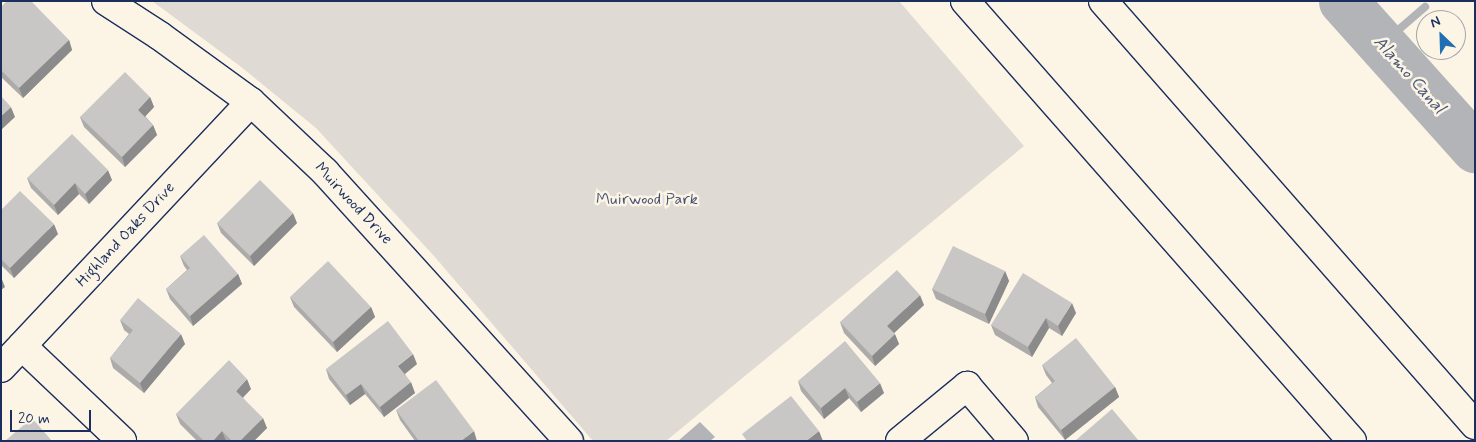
<!DOCTYPE html>
<style>
body{margin:0}
#map{position:relative;width:1476px;height:442px;overflow:hidden;background:#fcf5e5;font-family:Mynerve,sans-serif}
div>[style]{position:absolute}
[style*='--x']{left:calc(var(--x)*1px);top:calc(var(--y)*1px);width:calc(var(--w)*1px);rotate:calc(var(--a)*1deg)}
.green>*{inset:0;background:#dfdbd4}
.water>*{inset:0;background:#b2b4b8}
.stream>*{height:8px;margin:-4px;padding:0 4px;transform-origin:4px;border-radius:4px;background:#b2b4b8}
.river>*{height:49px;margin:-24.5px;padding:0 24.5px;transform-origin:24.5px;border-radius:24.5px;background:#b2b4b8}
.roads{filter:drop-shadow(1px 0 #1b2f5e) drop-shadow(-1px 0 #1b2f5e) drop-shadow(0 1px #1b2f5e) drop-shadow(0 -1px #1b2f5e)}
.street>*{height:28px;margin:-14px;padding:0 14px;transform-origin:14px;border-radius:14px;background:#fcf5e5}
.highway>*{height:28px;margin:-14px;padding:0 14px;transform-origin:14px;border-radius:14px;background:#fcf5e5}
.wall>*{inset:0;background:#acabaa}
.shaded-wall>*{inset:0;background:#8c8b8b}
.building>*{inset:0;background:#c8c7c6}
span{translate:-50% -50%;white-space:nowrap;text-align:center;line-height:1.15;-webkit-text-stroke:5px #fcf5e5;paint-order:stroke}
.park-label{font-size:16px;color:#425176}
.street-label{font-size:16px;color:#1b2f5e}
.water-label{font-size:18px;color:#485779;font-style:italic}
.frame{position:absolute;inset:0;border:2px solid #1b2f5e;pointer-events:none}
.north{position:absolute;left:1416px;top:10px;width:50px;height:50px;box-sizing:border-box;background:#fcf5e5;border:1px solid #a2a6af;border-radius:50%;rotate:336deg;font-size:14px;font-weight:700;line-height:20px;text-align:center;color:#1b2f5e}
.north::after{content:'';display:block;margin:auto;width:18px;height:22px;background:#1f6fb2;clip-path:polygon(50% 0,100% 100%,50% 72%,0 100%)}
.scale{position:absolute;left:10px;top:410px;width:81px;height:22px;box-sizing:border-box;border:2px solid #1b2f5e;border-top:0;padding-left:6px;font-size:15px;line-height:18px;white-space:nowrap;color:#1b2f5e;-webkit-text-stroke:4px #fcf5e5;paint-order:stroke}
</style>
<div id="map">
<div class="green">
<div style="clip-path:polygon(152px 1px,899px 1px,1024px 146px,666px 441px,593px 441px,434px 256px,316px 128px,240px 66px)"></div>
</div>
<div class="water">
<div style="clip-path:polygon(700px 422px,715px 437px,710px 441px,678px 441px)"></div>
</div>
<div class="stream">
<div style="--x:1382;--y:44;--w:57;--a:-40.7"></div>
</div>
<div class="river">
<div style="--x:1343;--y:1;--w:198;--a:48.1"></div>
</div>
<div class="roads">
<div class="street">
<div style="--x:106;--y:1;--w:64;--a:32.9"></div>
<div style="--x:160;--y:36;--w:112;--a:36"></div>
<div style="--x:251;--y:102;--w:102;--a:43.4"></div>
<div style="--x:325;--y:172;--w:363;--a:47.8"></div>
<div style="--x:22;--y:346;--w:138;--a:43.5"></div>
<div style="--x:1;--y:368;--w:365;--a:-46.8"></div>
<div style="--x:900;--y:441;--w:87;--a:-39.4"></div>
<div style="--x:967;--y:386;--w:72;--a:49.5"></div>
</div>
<div class="highway">
<div style="--x:965;--y:1;--w:586;--a:48.67"></div>
<div style="--x:1103;--y:1;--w:564;--a:48.74"></div>
</div>
</div>
<div class="wall">
<div style="clip-path:polygon(1px 7px,69px 40px,72px 50px,23px 98px,1px 77px)"></div>
<div style="clip-path:polygon(150px 97px,154px 107px,145px 116px,153px 125px,157px 135px,125px 167px,84px 127px,80px 117px)"></div>
<div style="clip-path:polygon(27px 178px,112px 180px,89px 204px,79px 194px,58px 215px,31px 188px)"></div>
<div style="clip-path:polygon(1px 210px,58px 234px,14px 278px,1px 265px)"></div>
<div style="clip-path:polygon(217px 223px,297px 223px,254px 266px,221px 233px)"></div>
<div style="clip-path:polygon(180px 256px,238px 274px,242px 284px,193px 326px,170px 299px,166px 289px,187px 270px,184px 266px)"></div>
<div style="clip-path:polygon(1005px 271px,1009px 281px,989px 324px,936px 299px,932px 289px)"></div>
<div style="clip-path:polygon(290px 297px,371px 307px,375px 317px,337px 352px,294px 307px)"></div>
<div style="clip-path:polygon(924px 305px,894px 333px,899px 344px,875px 366px,844px 333px,840px 322px)"></div>
<div style="clip-path:polygon(1076px 313px,1062px 336px,1049px 328px,1032px 357px,995px 335px,991px 325px)"></div>
<div style="clip-path:polygon(120px 320px,185px 344px,144px 393px,113px 368px,110px 358px,129px 334px,124px 330px)"></div>
<div style="clip-path:polygon(417px 364px,405px 374px,415px 393px,384px 417px,365px 394px,350px 405px,329px 379px,326px 369px)"></div>
<div style="clip-path:polygon(1042px 365px,1115px 387px,1119px 397px,1065px 440px,1038px 407px,1035px 397px,1052px 383px,1046px 375px)"></div>
<div style="clip-path:polygon(798px 381px,884px 393px,861px 412px,849px 398px,824px 419px,801px 391px)"></div>
<div style="clip-path:polygon(251px 389px,243px 398px,267px 428px,254px 441px,197px 441px,180px 424px,176px 414px)"></div>
<div style="clip-path:polygon(396px 410px,477px 441px,415px 441px,400px 420px)"></div>
</div>
<div class="shaded-wall">
<div style="clip-path:polygon(69px 40px,72px 50px,23px 98px,19px 88px)"></div>
<div style="clip-path:polygon(150px 97px,154px 107px,142px 120px,138px 110px)"></div>
<div style="clip-path:polygon(11px 107px,15px 117px,1px 130px,1px 116px)"></div>
<div style="clip-path:polygon(153px 125px,157px 135px,125px 167px,122px 157px)"></div>
<div style="clip-path:polygon(108px 170px,112px 180px,89px 204px,85px 194px)"></div>
<div style="clip-path:polygon(75px 183px,79px 194px,58px 215px,54px 205px)"></div>
<div style="clip-path:polygon(293px 213px,297px 223px,254px 266px,250px 256px)"></div>
<div style="clip-path:polygon(54px 224px,58px 234px,14px 278px,10px 268px)"></div>
<div style="clip-path:polygon(1005px 271px,1009px 281px,989px 324px,985px 314px)"></div>
<div style="clip-path:polygon(238px 274px,242px 284px,193px 326px,190px 316px)"></div>
<div style="clip-path:polygon(1px 277px,5px 287px,1px 290px)"></div>
<div style="clip-path:polygon(920px 295px,924px 305px,891px 336px,887px 326px)"></div>
<div style="clip-path:polygon(1072px 303px,1076px 313px,1062px 336px,1058px 326px)"></div>
<div style="clip-path:polygon(371px 307px,375px 317px,337px 352px,333px 342px)"></div>
<div style="clip-path:polygon(1046px 318px,1049px 328px,1032px 357px,1028px 347px)"></div>
<div style="clip-path:polygon(181px 334px,185px 344px,144px 393px,140px 383px)"></div>
<div style="clip-path:polygon(895px 334px,899px 344px,875px 366px,872px 356px)"></div>
<div style="clip-path:polygon(413px 354px,417px 364px,402px 376px,398px 366px)"></div>
<div style="clip-path:polygon(247px 379px,251px 389px,239px 401px,236px 391px)"></div>
<div style="clip-path:polygon(411px 382px,415px 393px,384px 417px,380px 407px)"></div>
<div style="clip-path:polygon(880px 383px,884px 393px,861px 412px,857px 402px)"></div>
<div style="clip-path:polygon(361px 384px,365px 394px,350px 405px,346px 395px)"></div>
<div style="clip-path:polygon(1115px 387px,1119px 397px,1065px 440px,1061px 430px)"></div>
<div style="clip-path:polygon(845px 388px,849px 398px,824px 419px,821px 408px)"></div>
<div style="clip-path:polygon(263px 418px,267px 428px,254px 441px,240px 441px)"></div>
<div style="clip-path:polygon(222px 431px,226px 441px,213px 441px)"></div>
<div style="clip-path:polygon(474px 431px,477px 441px,461px 441px)"></div>
<div style="clip-path:polygon(819px 431px,823px 441px,806px 441px)"></div>
</div>
<div class="building">
<div style="clip-path:polygon(7px 1px,31px 1px,69px 40px,19px 88px,1px 70px,1px 7px)"></div>
<div style="clip-path:polygon(125px 72px,150px 97px,138px 110px,153px 125px,122px 157px,80px 117px)"></div>
<div style="clip-path:polygon(1px 96px,11px 107px,1px 116px)"></div>
<div style="clip-path:polygon(72px 134px,108px 170px,85px 194px,75px 183px,54px 205px,27px 178px)"></div>
<div style="clip-path:polygon(260px 180px,293px 213px,250px 256px,217px 223px)"></div>
<div style="clip-path:polygon(20px 191px,54px 224px,10px 268px,1px 259px,1px 210px)"></div>
<div style="clip-path:polygon(204px 235px,238px 274px,190px 316px,166px 289px,190px 268px,180px 256px)"></div>
<div style="clip-path:polygon(953px 246px,1005px 271px,985px 314px,932px 289px)"></div>
<div style="clip-path:polygon(328px 261px,371px 307px,333px 342px,290px 297px)"></div>
<div style="clip-path:polygon(897px 270px,920px 295px,887px 326px,895px 334px,872px 356px,840px 322px)"></div>
<div style="clip-path:polygon(1023px 273px,1072px 303px,1058px 326px,1046px 318px,1028px 347px,991px 325px)"></div>
<div style="clip-path:polygon(138px 298px,181px 334px,140px 383px,110px 358px,133px 330px,120px 320px)"></div>
<div style="clip-path:polygon(388px 321px,413px 354px,398px 366px,411px 382px,380px 407px,361px 384px,346px 395px,326px 369px)"></div>
<div style="clip-path:polygon(1076px 338px,1115px 387px,1061px 430px,1035px 397px,1055px 381px,1042px 365px)"></div>
<div style="clip-path:polygon(845px 341px,880px 383px,857px 402px,845px 388px,821px 408px,798px 381px)"></div>
<div style="clip-path:polygon(229px 360px,247px 379px,236px 391px,263px 418px,240px 441px,232px 441px,222px 431px,213px 441px,204px 441px,176px 414px)"></div>
<div style="clip-path:polygon(436px 380px,474px 431px,461px 441px,419px 441px,396px 410px)"></div>
<div style="clip-path:polygon(791px 396px,819px 431px,806px 441px,747px 441px,742px 434px)"></div>
<div style="clip-path:polygon(1112px 409px,1139px 441px,1077px 441px,1076px 440px)"></div>
<div style="clip-path:polygon(32px 418px,52px 441px,5px 441px)"></div>
</div>
<div class="park-label">
<span style="left:647px;top:200px">Muirwood Park</span>
</div>
<div class="street-label">
<span style="left:353px;top:204px;rotate:47deg">Muirwood Drive</span>
<span style="left:126px;top:235px;rotate:-47deg">Highland Oaks Drive</span>
</div>
<div class="water-label">
<span style="left:1409px;top:75px;rotate:48deg">Alamo Canal</span>
</div>
<div class="frame"></div>
<div class="north">N</div>
<div class="scale">20 m</div>
</div>
